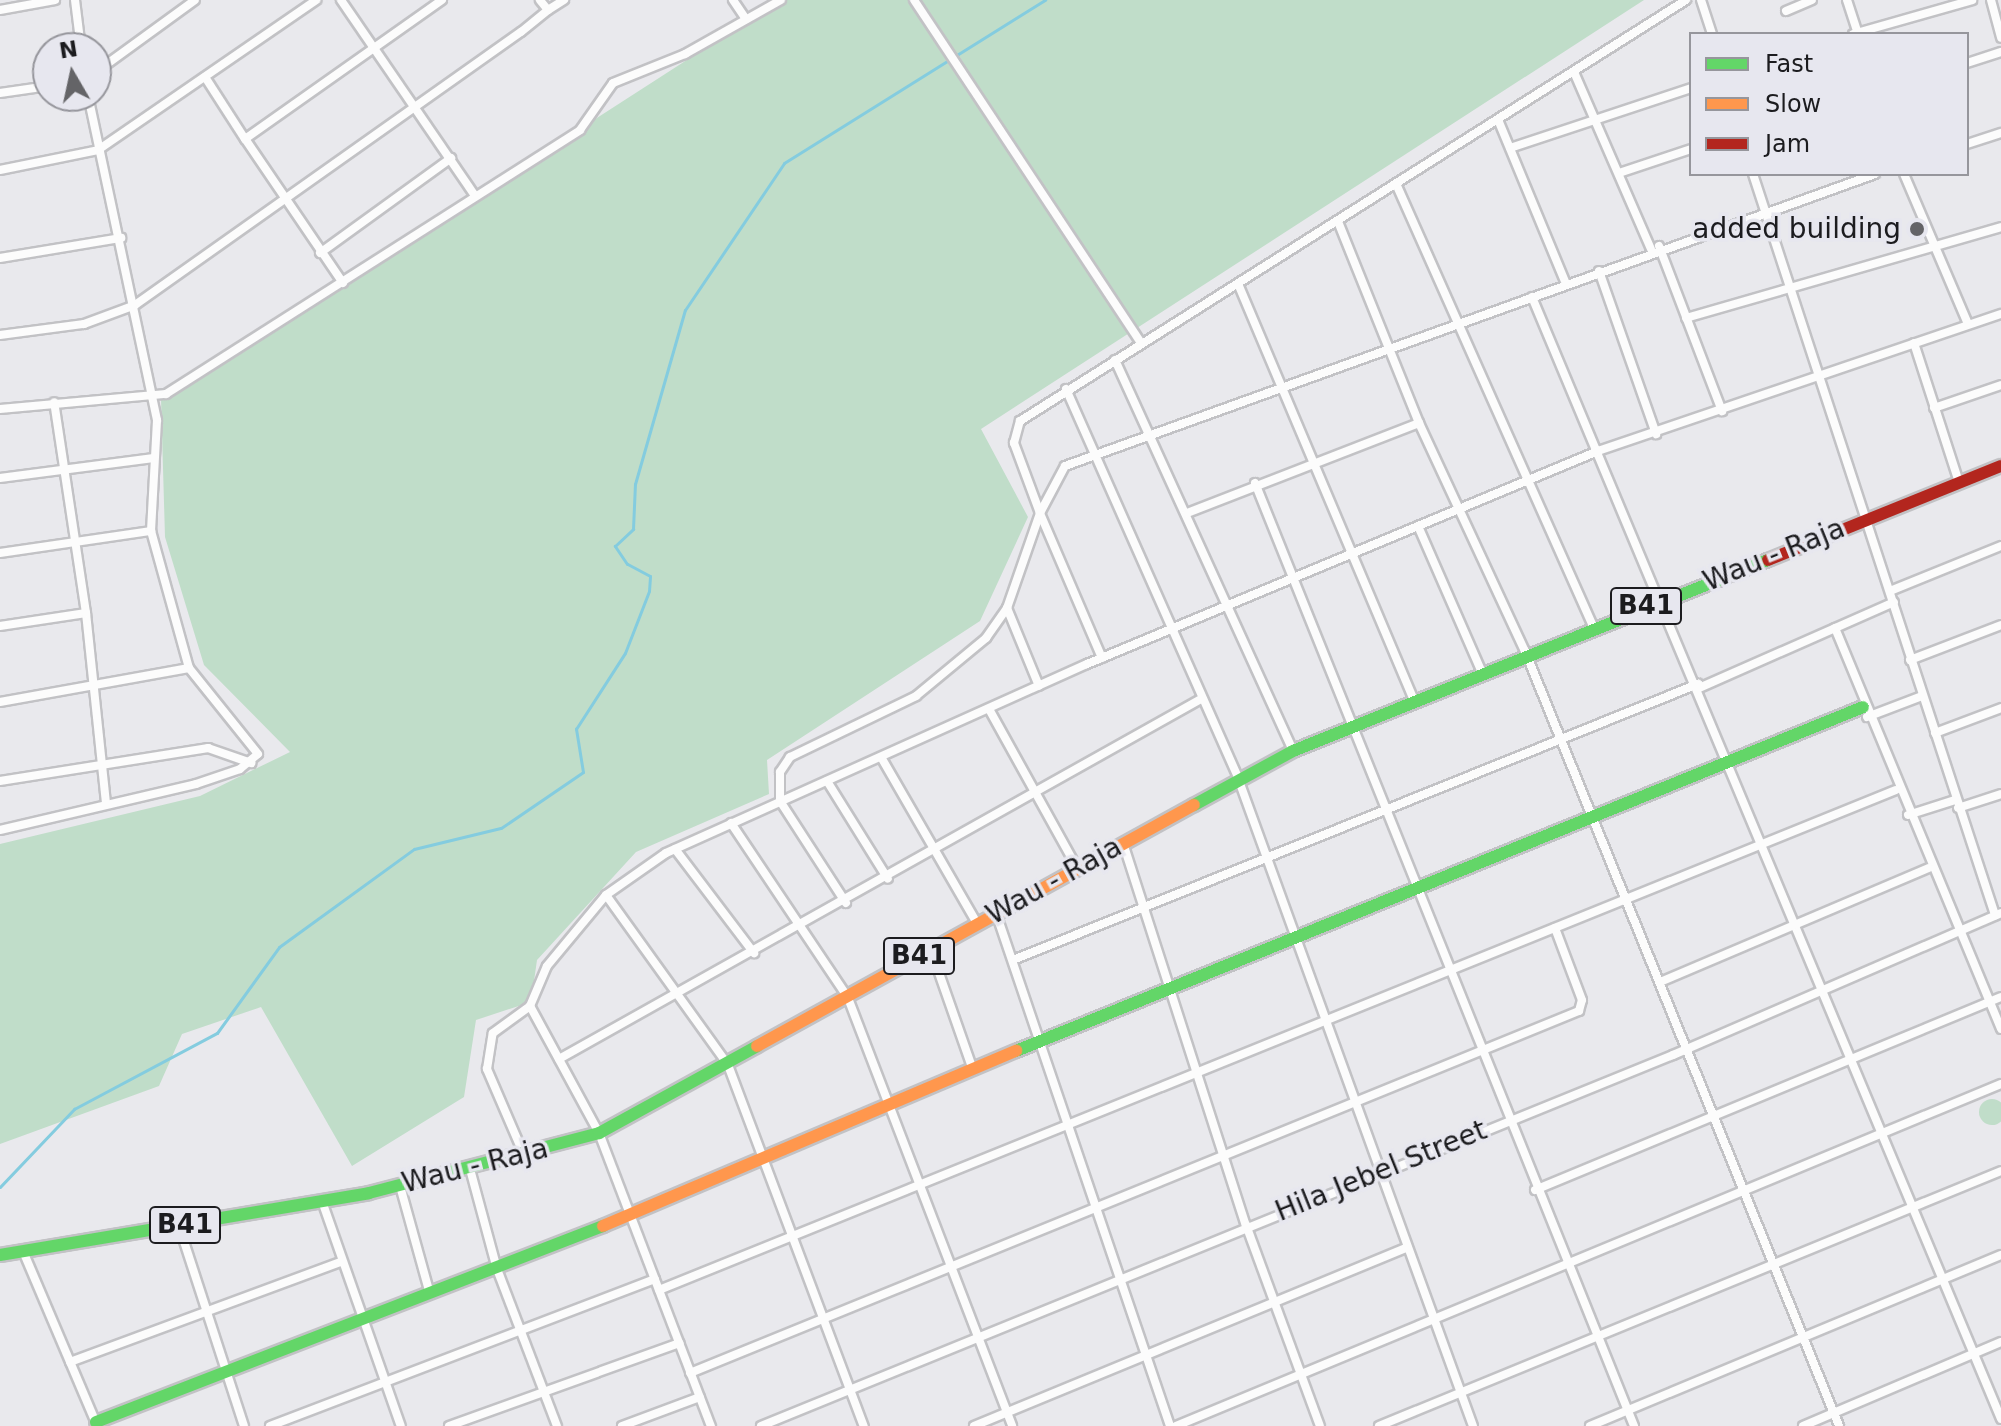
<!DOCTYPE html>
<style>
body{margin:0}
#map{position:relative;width:2001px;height:1426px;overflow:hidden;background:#e9e9ed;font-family:"DejaVu Sans",sans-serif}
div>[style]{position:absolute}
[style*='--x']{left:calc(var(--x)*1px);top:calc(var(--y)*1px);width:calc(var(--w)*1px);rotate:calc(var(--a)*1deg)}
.green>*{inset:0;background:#c0ddc9}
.round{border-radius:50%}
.stream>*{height:3px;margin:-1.5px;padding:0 1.5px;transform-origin:1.5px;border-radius:1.5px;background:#84ccdf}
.roads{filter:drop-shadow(2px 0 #c2c2c5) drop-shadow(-2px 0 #c2c2c5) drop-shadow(0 2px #c2c2c5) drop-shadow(0 -2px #c2c2c5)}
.street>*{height:8px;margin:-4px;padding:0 4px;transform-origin:4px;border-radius:4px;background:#fcfcfc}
.fast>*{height:12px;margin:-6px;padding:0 6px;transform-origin:6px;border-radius:6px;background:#63d668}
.slow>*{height:12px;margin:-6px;padding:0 6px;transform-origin:6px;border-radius:6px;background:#ff974d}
.jam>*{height:12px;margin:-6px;padding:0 6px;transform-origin:6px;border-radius:6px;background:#b3261e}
.dots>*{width:22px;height:22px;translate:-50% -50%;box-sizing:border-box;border:4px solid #e7e7ef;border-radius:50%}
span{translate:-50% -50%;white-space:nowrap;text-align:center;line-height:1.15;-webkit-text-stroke:7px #e7e7ef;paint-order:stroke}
.shield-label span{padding:2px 6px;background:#e7e7ef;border:2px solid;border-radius:6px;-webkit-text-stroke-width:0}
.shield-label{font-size:26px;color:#1c1c1f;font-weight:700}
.poi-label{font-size:28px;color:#1c1c1f}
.right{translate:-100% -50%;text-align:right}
.street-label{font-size:28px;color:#1c1c1f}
.legend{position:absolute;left:1689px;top:32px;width:280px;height:144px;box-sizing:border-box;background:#e7e7ef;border:2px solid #96969c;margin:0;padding:10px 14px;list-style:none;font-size:24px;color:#1c1c1f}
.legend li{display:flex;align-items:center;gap:16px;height:40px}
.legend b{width:40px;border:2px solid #96969c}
.north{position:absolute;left:32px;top:32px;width:80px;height:80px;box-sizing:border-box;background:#e7e7ef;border:2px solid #96969c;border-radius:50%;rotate:351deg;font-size:22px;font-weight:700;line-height:32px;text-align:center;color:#1c1c1f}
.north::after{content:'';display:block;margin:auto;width:28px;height:36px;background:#646467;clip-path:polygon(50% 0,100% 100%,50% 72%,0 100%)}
</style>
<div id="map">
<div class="green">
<div style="clip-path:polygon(780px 0,1644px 0,981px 429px,1028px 517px,980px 621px,767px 760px,769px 794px,636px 852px,537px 960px,531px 1002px,476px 1020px,464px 1097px,352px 1166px,261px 1007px,182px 1034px,159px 1086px,0 1144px,0 844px,200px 796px,290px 752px,204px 665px,165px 537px,161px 399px)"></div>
<div class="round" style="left:1979px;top:1099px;width:26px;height:26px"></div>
</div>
<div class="stream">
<div style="--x:0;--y:1187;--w:108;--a:-46.5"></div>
<div style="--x:74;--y:1109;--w:162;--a:-28"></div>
<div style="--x:217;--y:1033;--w:106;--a:-54.2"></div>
<div style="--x:279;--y:947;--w:167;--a:-36"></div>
<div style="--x:414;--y:849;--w:89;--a:-13.6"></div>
<div style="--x:501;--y:828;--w:99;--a:-34.3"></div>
<div style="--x:583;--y:772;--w:44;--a:-99.2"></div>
<div style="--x:576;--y:729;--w:90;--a:-57.2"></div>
<div style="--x:625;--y:653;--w:66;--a:-68.8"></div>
<div style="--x:649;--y:591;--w:15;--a:-86"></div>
<div style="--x:650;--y:576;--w:26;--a:-152"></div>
<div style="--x:627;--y:564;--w:22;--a:-124"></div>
<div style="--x:615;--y:546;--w:25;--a:-43"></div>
<div style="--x:633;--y:529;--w:45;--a:-87.5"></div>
<div style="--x:635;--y:484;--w:181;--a:-74"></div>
<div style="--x:685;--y:310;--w:177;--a:-56"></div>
<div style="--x:784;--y:163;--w:308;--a:-32"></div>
</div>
<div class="roads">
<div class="street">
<div style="--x:75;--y:0;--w:48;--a:82.9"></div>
<div style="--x:341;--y:0;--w:235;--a:55.6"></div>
<div style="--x:733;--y:0;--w:23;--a:56"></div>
<div style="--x:914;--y:0;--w:411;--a:56.5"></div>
<div style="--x:1701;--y:0;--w:36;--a:72"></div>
<div style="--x:1847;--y:0;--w:36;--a:72"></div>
<div style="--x:1991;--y:0;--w:39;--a:75"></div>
<div style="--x:0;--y:10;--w:56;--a:-10.3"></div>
<div style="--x:548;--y:10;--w:19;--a:-32"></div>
<div style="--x:1786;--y:11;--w:28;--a:-23"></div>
<div style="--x:1853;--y:34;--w:124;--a:-15.9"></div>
<div style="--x:1967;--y:63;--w:36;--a:-18"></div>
<div style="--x:96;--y:72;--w:122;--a:-36"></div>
<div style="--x:1574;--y:72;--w:193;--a:66.5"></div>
<div style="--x:205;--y:77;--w:74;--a:57.2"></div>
<div style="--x:0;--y:93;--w:49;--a:-8.3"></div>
<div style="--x:1499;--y:122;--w:175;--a:67.5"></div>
<div style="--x:1967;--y:144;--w:36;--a:-18"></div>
<div style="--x:1510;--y:148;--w:191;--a:-18.3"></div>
<div style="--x:0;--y:170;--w:100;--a:-11.5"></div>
<div style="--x:98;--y:150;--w:265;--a:-34.5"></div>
<div style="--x:1619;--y:173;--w:76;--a:-18.4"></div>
<div style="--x:1753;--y:174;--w:780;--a:71.91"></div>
<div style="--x:1904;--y:174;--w:163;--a:66.9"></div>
<div style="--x:1397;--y:186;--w:483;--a:66"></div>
<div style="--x:1339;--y:224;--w:214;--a:68.1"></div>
<div style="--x:1419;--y:423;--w:251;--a:65.1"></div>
<div style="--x:1525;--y:651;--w:836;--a:67.94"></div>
<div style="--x:1659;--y:246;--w:177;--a:69.1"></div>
<div style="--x:320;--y:253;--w:162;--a:-35.9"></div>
<div style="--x:0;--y:258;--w:123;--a:-9.4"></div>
<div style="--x:1599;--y:271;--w:173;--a:70.7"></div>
<div style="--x:343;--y:283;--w:174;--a:-124.2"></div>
<div style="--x:245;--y:139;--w:241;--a:-35.2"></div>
<div style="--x:1239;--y:286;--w:446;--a:67.1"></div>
<div style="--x:1532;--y:297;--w:1216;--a:67.31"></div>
<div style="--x:1686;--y:318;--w:328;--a:-16.1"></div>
<div style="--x:0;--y:335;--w:85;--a:-7.5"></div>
<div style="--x:84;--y:324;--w:54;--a:-20.4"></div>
<div style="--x:135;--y:305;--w:473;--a:-35.3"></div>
<div style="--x:521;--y:32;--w:35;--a:-39"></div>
<div style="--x:548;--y:10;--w:13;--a:-129"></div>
<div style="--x:1914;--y:343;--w:146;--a:72.1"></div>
<div style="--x:1115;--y:360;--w:430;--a:65.5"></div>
<div style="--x:1066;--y:389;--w:425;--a:66.1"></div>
<div style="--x:1238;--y:778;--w:689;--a:70.07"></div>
<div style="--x:1934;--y:408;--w:71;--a:-18.9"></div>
<div style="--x:0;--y:409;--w:167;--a:-5.2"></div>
<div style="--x:166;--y:394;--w:491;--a:-32.5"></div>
<div style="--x:580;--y:130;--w:57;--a:-54.9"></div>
<div style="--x:613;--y:83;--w:78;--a:-21.9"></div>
<div style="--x:685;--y:54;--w:110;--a:-29.4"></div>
<div style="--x:0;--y:478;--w:155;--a:-7.4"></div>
<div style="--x:1255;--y:483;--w:1016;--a:68.1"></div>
<div style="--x:1187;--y:513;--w:249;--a:-21.2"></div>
<div style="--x:1418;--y:526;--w:157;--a:66.4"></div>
<div style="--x:0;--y:553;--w:153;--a:-8.3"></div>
<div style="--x:1890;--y:591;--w:120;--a:-22.1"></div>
<div style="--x:1007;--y:608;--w:84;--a:67.7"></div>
<div style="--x:86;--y:613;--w:192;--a:84"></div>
<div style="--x:0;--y:626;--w:87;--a:-8.6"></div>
<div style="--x:86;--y:613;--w:213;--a:-98.6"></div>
<div style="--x:1835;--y:628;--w:434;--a:67.5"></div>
<div style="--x:1102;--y:658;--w:158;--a:-113.2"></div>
<div style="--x:1040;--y:513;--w:53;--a:-62"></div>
<div style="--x:1065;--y:466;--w:861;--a:-19.82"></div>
<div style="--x:1910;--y:660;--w:97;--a:-21"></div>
<div style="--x:1699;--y:688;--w:213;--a:-23.8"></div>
<div style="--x:0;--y:702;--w:192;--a:-10.2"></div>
<div style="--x:989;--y:709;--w:182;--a:61"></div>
<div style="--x:1867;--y:717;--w:59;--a:-20.9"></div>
<div style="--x:1935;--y:733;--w:71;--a:-20.7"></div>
<div style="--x:881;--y:757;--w:192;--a:60"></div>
<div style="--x:0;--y:781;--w:211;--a:-9"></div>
<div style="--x:208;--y:748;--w:46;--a:19.2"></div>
<div style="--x:827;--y:781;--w:115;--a:58.1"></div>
<div style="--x:1958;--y:808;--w:45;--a:-18"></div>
<div style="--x:1908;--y:815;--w:49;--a:-17.7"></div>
<div style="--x:731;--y:823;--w:211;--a:56.2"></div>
<div style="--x:848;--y:998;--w:458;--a:69"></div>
<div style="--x:0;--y:830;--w:201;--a:-13.2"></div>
<div style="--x:196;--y:784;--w:46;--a:-18.8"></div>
<div style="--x:240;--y:769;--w:23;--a:-40"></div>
<div style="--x:258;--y:754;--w:110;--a:-128.7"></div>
<div style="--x:189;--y:668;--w:142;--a:-105.5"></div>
<div style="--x:151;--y:531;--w:111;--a:-86.9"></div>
<div style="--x:157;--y:420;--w:331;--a:-102"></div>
<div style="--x:1123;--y:843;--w:401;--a:72.2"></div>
<div style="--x:1246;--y:1225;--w:214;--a:69.8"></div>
<div style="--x:675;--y:849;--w:131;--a:52.8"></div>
<div style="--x:606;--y:895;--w:209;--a:54.3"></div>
<div style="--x:728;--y:1065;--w:386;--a:69.4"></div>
<div style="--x:846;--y:903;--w:121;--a:-122.9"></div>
<div style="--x:780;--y:801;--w:29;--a:-90"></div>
<div style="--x:780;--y:772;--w:18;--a:-56"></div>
<div style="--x:790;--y:757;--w:140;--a:-25.8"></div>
<div style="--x:916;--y:696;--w:91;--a:-39.6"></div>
<div style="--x:986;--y:638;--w:37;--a:-55"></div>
<div style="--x:1007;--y:608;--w:101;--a:-70.8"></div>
<div style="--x:1040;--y:513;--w:75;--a:-110.4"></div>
<div style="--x:1014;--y:443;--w:23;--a:-75"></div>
<div style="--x:1020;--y:421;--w:788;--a:-32.3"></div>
<div style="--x:996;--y:913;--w:542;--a:71.26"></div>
<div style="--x:931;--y:950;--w:127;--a:70.7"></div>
<div style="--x:1013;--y:960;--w:739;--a:-21.95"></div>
<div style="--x:1660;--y:982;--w:292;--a:-23"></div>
<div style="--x:530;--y:1006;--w:145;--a:61.5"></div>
<div style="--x:599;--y:1133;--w:314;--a:69.1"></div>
<div style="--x:559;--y:1059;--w:734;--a:-29.29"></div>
<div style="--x:524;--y:1155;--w:94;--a:-113.3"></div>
<div style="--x:487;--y:1069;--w:36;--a:-81"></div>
<div style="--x:493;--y:1033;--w:46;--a:-36.1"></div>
<div style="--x:530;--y:1006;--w:43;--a:-67"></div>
<div style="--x:547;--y:966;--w:92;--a:-50.3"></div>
<div style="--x:606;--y:895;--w:73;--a:-35"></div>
<div style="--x:666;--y:853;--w:461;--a:-24.2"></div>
<div style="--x:1087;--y:664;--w:554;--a:-22.63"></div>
<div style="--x:1598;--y:451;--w:426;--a:-18.8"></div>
<div style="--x:470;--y:1169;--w:104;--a:74.9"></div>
<div style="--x:497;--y:1269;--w:168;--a:69.1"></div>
<div style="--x:400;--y:1186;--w:112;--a:74.5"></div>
<div style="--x:1535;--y:1190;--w:504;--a:-22.5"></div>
<div style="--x:322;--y:1201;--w:238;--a:70.7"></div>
<div style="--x:179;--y:1226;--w:210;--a:72"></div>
<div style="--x:23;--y:1251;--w:189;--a:67"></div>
<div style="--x:659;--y:1290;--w:1334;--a:-22.01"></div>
<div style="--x:70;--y:1362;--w:289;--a:-20.3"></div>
<div style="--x:690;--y:1373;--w:960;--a:-22.16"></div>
<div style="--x:1579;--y:1011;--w:11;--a:-75"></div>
<div style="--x:1582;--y:1000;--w:77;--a:-110.6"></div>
<div style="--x:270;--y:1426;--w:412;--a:-20.9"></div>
<div style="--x:449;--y:1426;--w:245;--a:-19.8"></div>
<div style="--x:622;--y:1426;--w:83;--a:-20.4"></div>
<div style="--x:761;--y:1426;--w:985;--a:-22.14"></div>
<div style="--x:1673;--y:1055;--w:357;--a:-23.4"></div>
<div style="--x:974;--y:1426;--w:469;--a:-22.4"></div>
<div style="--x:1176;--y:1426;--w:893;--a:-22.52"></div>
<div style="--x:1379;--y:1426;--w:672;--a:-22.29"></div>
<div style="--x:1590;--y:1426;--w:445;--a:-22.6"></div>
<div style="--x:1803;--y:1426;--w:215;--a:-23"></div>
</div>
<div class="fast">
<div style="--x:1194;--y:805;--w:113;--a:-28.6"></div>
<div style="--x:1293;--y:751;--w:512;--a:-21.91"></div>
<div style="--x:1016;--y:1051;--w:914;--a:-22.1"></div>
<div style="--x:0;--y:1255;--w:374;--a:-9.5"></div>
<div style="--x:369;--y:1193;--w:238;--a:-14.6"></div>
<div style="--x:599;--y:1133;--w:180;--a:-28.8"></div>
<div style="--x:96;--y:1422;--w:544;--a:-21.14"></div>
</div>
<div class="slow">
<div style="--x:757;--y:1046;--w:499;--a:-28.9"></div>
<div style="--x:603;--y:1226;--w:449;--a:-23"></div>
</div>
<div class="jam">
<div style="--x:1768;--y:560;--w:251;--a:-22"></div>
</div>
</div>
<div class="dots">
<div style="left:1917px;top:229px;background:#646467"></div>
</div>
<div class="shield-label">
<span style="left:1646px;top:606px">B41</span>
<span style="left:919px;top:956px">B41</span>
<span style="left:185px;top:1225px">B41</span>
</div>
<div class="poi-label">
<span class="right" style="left:1901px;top:229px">added building</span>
</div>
<div class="street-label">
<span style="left:1774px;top:555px;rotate:-22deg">Wau - Raja</span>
<span style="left:1054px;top:881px;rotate:-29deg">Wau - Raja</span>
<span style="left:475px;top:1166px;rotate:-14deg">Wau - Raja</span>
<span style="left:1381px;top:1171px;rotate:-22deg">Hila Jebel Street</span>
</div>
<ul class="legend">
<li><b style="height:10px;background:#63d668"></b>Fast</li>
<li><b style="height:10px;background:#ff974d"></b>Slow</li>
<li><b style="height:10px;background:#b3261e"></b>Jam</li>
</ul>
<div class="north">N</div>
</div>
